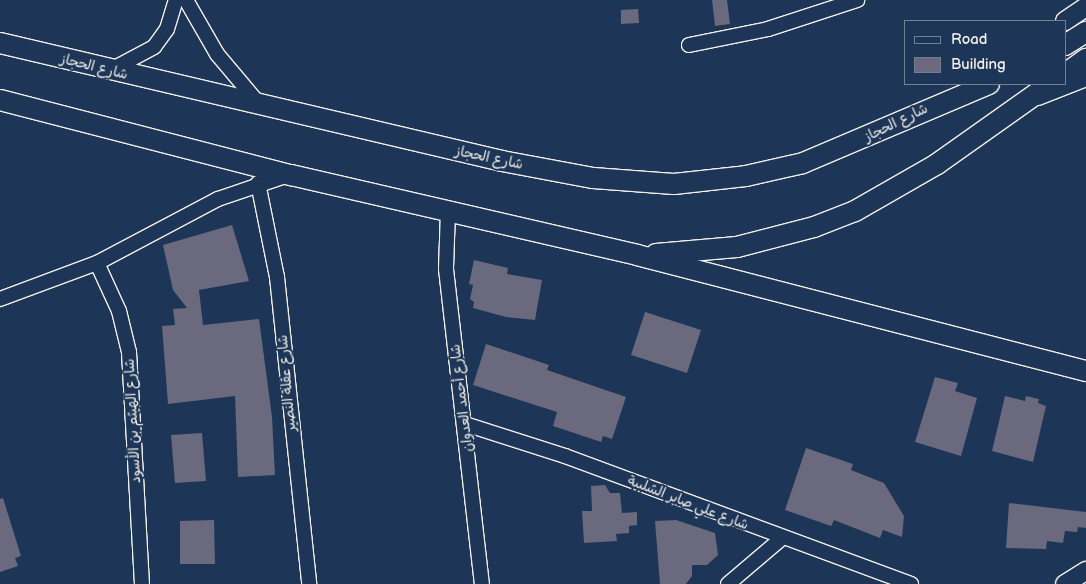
<!DOCTYPE html>
<meta charset="utf-8">
<style>
body{margin:0}
#map{position:relative;width:1086px;height:584px;overflow:hidden;background:#1d3557;font-family:"Balsamiq Sans","Playpen Sans Arabic",sans-serif}
div>[style]{position:absolute}
[style*='--x']{left:calc(var(--x)*1px);top:calc(var(--y)*1px);width:calc(var(--w)*1px);rotate:calc(var(--a)*1deg)}
.building>*{inset:0;background:#6a697d}
.roads{filter:drop-shadow(1px 0 #f4f1e8) drop-shadow(-1px 0 #f4f1e8) drop-shadow(0 1px #f4f1e8) drop-shadow(0 -1px #f4f1e8)}
.minor>*{height:14px;margin:-7px;padding:0 7px;transform-origin:7px;border-radius:7px;background:#1d3557}
.tertiary>*{height:18px;margin:-9px;padding:0 9px;transform-origin:9px;border-radius:9px;background:#1d3557}
.secondary>*{height:20px;margin:-10px;padding:0 10px;transform-origin:10px;border-radius:10px;background:#1d3557}
span{translate:-50% -50%;white-space:nowrap;text-align:center;line-height:1.15;-webkit-text-stroke:4px #1d3557;paint-order:stroke}
.street-label{font-size:14px;color:#f4f1e8}
.legend{position:absolute;left:904px;top:20px;width:162px;height:65px;box-sizing:border-box;background:#1d3557;border:1px solid #738091;margin:0;padding:6px 9px;list-style:none;font-size:15px;color:#f4f1e8}
.legend li{display:flex;align-items:center;gap:10px;height:25px}
.legend b{width:25px;border:1px solid #738091}
</style>
<div id="map">
<div class="building">
<div style="clip-path:polygon(712px 0,727px 0,730px 24px,715px 26px)"></div>
<div style="clip-path:polygon(638px 9px,639px 23px,621px 24px,621px 10px)"></div>
<div style="clip-path:polygon(232px 225px,249px 281px,199px 290px,203px 325px,259px 319px,272px 417px,275px 475px,238px 477px,235px 396px,168px 404px,162px 326px,175px 325px,173px 309px,187px 308px,173px 290px,163px 245px)"></div>
<div style="clip-path:polygon(474px 260px,508px 268px,507px 274px,542px 280px,535px 320px,506px 317px,473px 308px,474px 302px,470px 299px,473px 285px,469px 284px)"></div>
<div style="clip-path:polygon(645px 312px,701px 330px,687px 373px,631px 355px)"></div>
<div style="clip-path:polygon(486px 344px,549px 365px,547px 370px,626px 397px,612px 439px,603px 436px,601px 442px,553px 426px,557px 412px,473px 385px)"></div>
<div style="clip-path:polygon(935px 377px,958px 383px,955px 391px,977px 398px,961px 456px,915px 442px)"></div>
<div style="clip-path:polygon(1005px 396px,1025px 401px,1026px 396px,1039px 399px,1038px 403px,1046px 406px,1033px 462px,992px 451px)"></div>
<div style="clip-path:polygon(202px 433px,206px 481px,175px 483px,171px 435px)"></div>
<div style="clip-path:polygon(806px 448px,853px 464px,851px 470px,884px 483px,904px 516px,902px 537px,883px 530px,880px 538px,834px 520px,831px 526px,785px 510px)"></div>
<div style="clip-path:polygon(605px 485px,610px 493px,620px 493px,622px 513px,637px 512px,637px 525px,629px 526px,629px 533px,616px 534px,617px 541px,584px 543px,582px 511px,592px 511px,591px 486px)"></div>
<div style="clip-path:polygon(3px 498px,21px 556px,15px 558px,18px 566px,0 572px,0 499px)"></div>
<div style="clip-path:polygon(1009px 503px,1086px 512px,1086px 528px,1078px 527px,1077px 532px,1065px 531px,1063px 543px,1047px 541px,1046px 549px,1006px 548px)"></div>
<div style="clip-path:polygon(214px 520px,215px 564px,180px 564px,180px 521px)"></div>
<div style="clip-path:polygon(676px 520px,715px 533px,718px 555px,707px 565px,692px 565px,692px 576px,686px 584px,660px 584px,655px 521px)"></div>
</div>
<div class="roads">
<div class="minor">
<div style="--x:186;--y:0;--w:62;--a:60.1"></div>
<div style="--x:217;--y:54;--w:67;--a:49.9"></div>
<div style="--x:689;--y:45;--w:81;--a:-11.4"></div>
<div style="--x:768;--y:29;--w:94;--a:-18"></div>
<div style="--x:111;--y:70;--w:49;--a:-28.1"></div>
<div style="--x:154;--y:47;--w:22;--a:-54"></div>
<div style="--x:167;--y:29;--w:30;--a:-73"></div>
<div style="--x:258;--y:183;--w:96;--a:78.6"></div>
<div style="--x:277;--y:277;--w:309;--a:84"></div>
<div style="--x:448;--y:211;--w:58;--a:92"></div>
<div style="--x:446;--y:269;--w:317;--a:83.5"></div>
<div style="--x:97;--y:263;--w:53;--a:65.4"></div>
<div style="--x:119;--y:311;--w:42;--a:76.3"></div>
<div style="--x:129;--y:352;--w:232;--a:86.8"></div>
<div style="--x:0;--y:299;--w:103;--a:-20.4"></div>
<div style="--x:97;--y:263;--w:137;--a:-27.9"></div>
<div style="--x:218;--y:199;--w:74;--a:-18.9"></div>
<div style="--x:465;--y:424;--w:105;--a:17.7"></div>
<div style="--x:565;--y:456;--w:369;--a:20.3"></div>
<div style="--x:728;--y:584;--w:71;--a:-40.4"></div>
</div>
<div class="tertiary">
<div style="--x:1065;--y:21;--w:25;--a:-34"></div>
<div style="--x:1038;--y:96;--w:52;--a:-21.6"></div>
<div style="--x:1065;--y:584;--w:25;--a:-32"></div>
</div>
<div class="secondary">
<div style="--x:0;--y:43;--w:516;--a:13.23"></div>
<div style="--x:502;--y:161;--w:93;--a:10.6"></div>
<div style="--x:593;--y:178;--w:81;--a:4.2"></div>
<div style="--x:674;--y:184;--w:72;--a:-6.3"></div>
<div style="--x:746;--y:176;--w:58;--a:-12.8"></div>
<div style="--x:803;--y:163;--w:202;--a:-23"></div>
<div style="--x:1065;--y:45;--w:25;--a:-32"></div>
<div style="--x:1065;--y:74;--w:26;--a:-36"></div>
<div style="--x:0;--y:100;--w:301;--a:14.5"></div>
<div style="--x:291;--y:175;--w:355;--a:13"></div>
<div style="--x:637;--y:255;--w:464;--a:14.5"></div>
<div style="--x:656;--y:254;--w:81;--a:-4.9"></div>
<div style="--x:737;--y:247;--w:80;--a:-14.6"></div>
<div style="--x:814;--y:227;--w:44;--a:-21.3"></div>
<div style="--x:855;--y:211;--w:95;--a:-29.8"></div>
<div style="--x:937;--y:164;--w:138;--a:-35.3"></div>
</div>
</div>
<div class="street-label">
<span style="left:94px;top:67px;rotate:14deg">شارع الحجاز</span>
<span style="left:896px;top:123px;rotate:-26deg">شارع الحجاز</span>
<span style="left:489px;top:158px;rotate:12deg">شارع الحجاز</span>
<span style="left:287px;top:383px;rotate:-95deg">شارع عقلة النصير</span>
<span style="left:462px;top:398px;rotate:-97deg">شارع أحمد العدوان</span>
<span style="left:133px;top:421px;rotate:-93deg">شارع الهيثم بن الأسود</span>
<span style="left:688px;top:503px;rotate:21deg">شارع علي صابر الشلبية</span>
</div>
<ul class="legend">
<li><b style="height:6px;background:#1d3557"></b>Road</li>
<li><b style="height:14px;background:#6a697d"></b>Building</li>
</ul>
</div>
